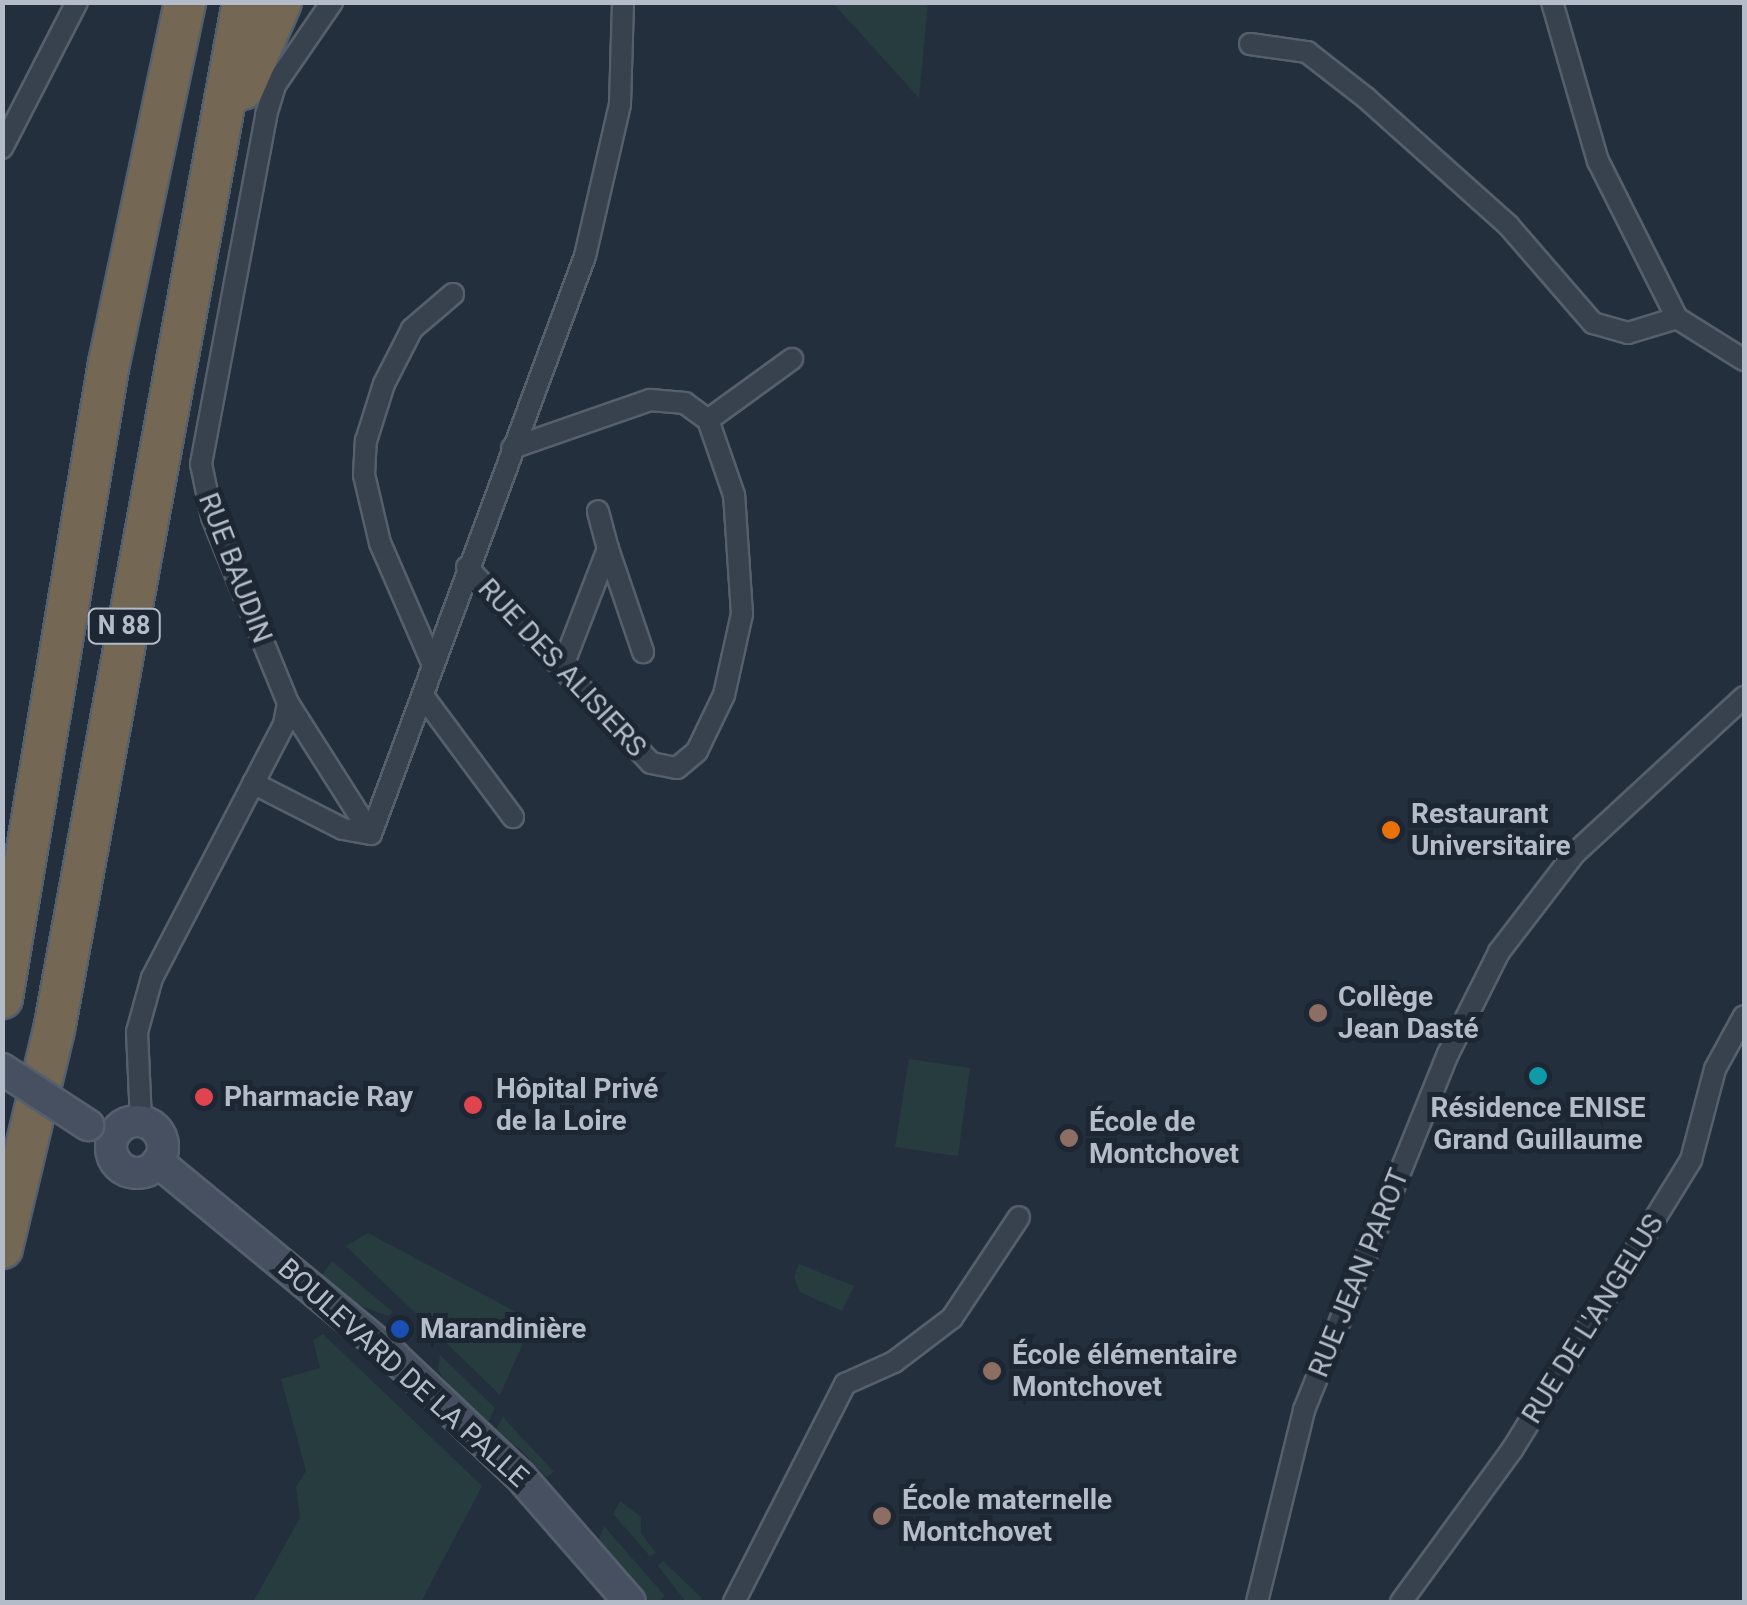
<!DOCTYPE html>
<meta charset="utf-8">
<style>
body{margin:0}
#map{position:relative;width:1747px;height:1605px;overflow:hidden;background:#242f3e;font-family:Roboto,sans-serif}
div>[style]{position:absolute}
[style*='--x']{left:calc(var(--x)*1px);top:calc(var(--y)*1px);width:calc(var(--w)*1px);rotate:calc(var(--a)*1deg)}
.green>*{inset:0;background:#263c3f}
.roads{filter:drop-shadow(2px 0 #565f6c) drop-shadow(-2px 0 #565f6c) drop-shadow(0 2px #565f6c) drop-shadow(0 -2px #565f6c)}
.street>*{height:20px;margin:-10px;padding:0 10px;transform-origin:10px;border-radius:10px;background:#38414e}
.secondary>*{height:30px;margin:-15px;padding:0 15px;transform-origin:15px;border-radius:15px;background:#465061}
.secondary>.ring{margin:-15px;padding:0;box-sizing:content-box;background:none;border:30px solid #465061;border-radius:50%}
.highway>*{height:40px;margin:-20px;padding:0 20px;transform-origin:20px;border-radius:20px;background:#746855}
.bridges{filter:drop-shadow(2px 0 #565f6c) drop-shadow(-2px 0 #565f6c) drop-shadow(0 2px #565f6c) drop-shadow(0 -2px #565f6c)}
.secondary-bridge>*{height:30px;margin:-15px;padding:0 15px;transform-origin:15px;border-radius:15px;background:#465061}
.dots>*{width:28px;height:28px;translate:-50% -50%;box-sizing:border-box;border:5px solid #1d2633;border-radius:50%}
span{translate:-50% -50%;white-space:nowrap;text-align:center;line-height:1.15;-webkit-text-stroke:10px #1d2633;paint-order:stroke}
.shield-label span{padding:2px 8px;background:#1d2633;border:2px solid;border-radius:8px;-webkit-text-stroke-width:0}
.shield-label{font-size:25px;color:#b4bcc9;font-weight:700}
.street-label{font-size:28px;color:#b4bcc9}
.poi-label{font-size:28px;color:#b4bcc9;font-weight:700}
.left{translate:0 -50%;text-align:left}
.frame{position:absolute;inset:0;border:5px solid #b4bcc9;pointer-events:none}
</style>
<div id="map">
<div class="green">
<div style="clip-path:polygon(833px 3px,928px 3px,919px 98px)"></div>
<div style="clip-path:polygon(909px 1059px,970px 1068px,958px 1156px,895px 1147px)"></div>
<div style="clip-path:polygon(368px 1233px,533px 1321px,500px 1395px,346px 1246px)"></div>
<div style="clip-path:polygon(332px 1261px,393px 1312px,389px 1316px,355px 1304px,322px 1275px)"></div>
<div style="clip-path:polygon(799px 1264px,854px 1286px,842px 1311px,800px 1292px,794px 1277px)"></div>
<div style="clip-path:polygon(323px 1334px,482px 1486px,421px 1602px,253px 1602px,300px 1518px,296px 1487px,306px 1471px,281px 1379px,320px 1368px,313px 1340px)"></div>
<div style="clip-path:polygon(440px 1355px,495px 1408px,486px 1426px,452px 1394px,438px 1369px)"></div>
<div style="clip-path:polygon(503px 1417px,554px 1472px,546px 1477px,520px 1449px,493px 1435px)"></div>
<div style="clip-path:polygon(620px 1501px,641px 1517px,641px 1533px,656px 1553px,650px 1556px,613px 1514px)"></div>
<div style="clip-path:polygon(604px 1526px,665px 1596px,658px 1602px,650px 1602px,597px 1544px)"></div>
<div style="clip-path:polygon(663px 1561px,702px 1598px,700px 1602px,686px 1602px,658px 1566px)"></div>
</div>
<div class="roads">
<div class="street">
<div style="--x:1552;--y:2;--w:166;--a:73.9"></div>
<div style="--x:1598;--y:161;--w:176;--a:63.3"></div>
<div style="--x:1677;--y:318;--w:79;--a:32.1"></div>
<div style="--x:1250;--y:44;--w:58;--a:8"></div>
<div style="--x:1307;--y:52;--w:75;--a:37.9"></div>
<div style="--x:1366;--y:98;--w:191;--a:41.8"></div>
<div style="--x:1508;--y:225;--w:130;--a:49.1"></div>
<div style="--x:1593;--y:323;--w:36;--a:16"></div>
<div style="--x:1628;--y:333;--w:51;--a:-17"></div>
<div style="--x:2;--y:148;--w:164;--a:-62.8"></div>
<div style="--x:708;--y:420;--w:104;--a:-36"></div>
<div style="--x:608;--y:549;--w:109;--a:71.2"></div>
<div style="--x:467;--y:567;--w:269;--a:46.8"></div>
<div style="--x:651;--y:763;--w:26;--a:11"></div>
<div style="--x:677;--y:768;--w:26;--a:-40"></div>
<div style="--x:697;--y:751;--w:62;--a:-64.3"></div>
<div style="--x:724;--y:695;--w:83;--a:-77.5"></div>
<div style="--x:742;--y:614;--w:119;--a:-93.8"></div>
<div style="--x:734;--y:495;--w:79;--a:-109.1"></div>
<div style="--x:708;--y:420;--w:29;--a:-144"></div>
<div style="--x:685;--y:403;--w:35;--a:-175"></div>
<div style="--x:650;--y:400;--w:146;--a:160.8"></div>
<div style="--x:433;--y:665;--w:133;--a:-113.5"></div>
<div style="--x:380;--y:543;--w:70;--a:-103.2"></div>
<div style="--x:364;--y:475;--w:34;--a:-87"></div>
<div style="--x:366;--y:441;--w:60;--a:-72.5"></div>
<div style="--x:384;--y:384;--w:62;--a:-63"></div>
<div style="--x:412;--y:329;--w:54;--a:-40.5"></div>
<div style="--x:562;--y:668;--w:128;--a:-68.9"></div>
<div style="--x:608;--y:549;--w:39;--a:-105"></div>
<div style="--x:423;--y:696;--w:151;--a:53.4"></div>
<div style="--x:288;--y:703;--w:155;--a:57.6"></div>
<div style="--x:253;--y:783;--w:101;--a:27.1"></div>
<div style="--x:343;--y:829;--w:28;--a:10"></div>
<div style="--x:371;--y:834;--w:616;--a:-69.68"></div>
<div style="--x:585;--y:256;--w:156;--a:-77"></div>
<div style="--x:620;--y:104;--w:102;--a:-88.3"></div>
<div style="--x:141;--y:1120;--w:88;--a:-92.6"></div>
<div style="--x:137;--y:1032;--w:56;--a:-74.5"></div>
<div style="--x:152;--y:978;--w:286;--a:-62.5"></div>
<div style="--x:284;--y:724;--w:21;--a:-79"></div>
<div style="--x:288;--y:703;--w:201;--a:-112.2"></div>
<div style="--x:212;--y:517;--w:54;--a:-101.7"></div>
<div style="--x:201;--y:464;--w:355;--a:-79.4"></div>
<div style="--x:266;--y:115;--w:31;--a:-73"></div>
<div style="--x:275;--y:85;--w:101;--a:-55.5"></div>
<div style="--x:734;--y:1602;--w:245;--a:-63"></div>
<div style="--x:845;--y:1384;--w:54;--a:-24.2"></div>
<div style="--x:894;--y:1362;--w:73;--a:-37.2"></div>
<div style="--x:952;--y:1318;--w:121;--a:-56.4"></div>
<div style="--x:1257;--y:1602;--w:198;--a:-76.2"></div>
<div style="--x:1304;--y:1410;--w:384;--a:-68"></div>
<div style="--x:1448;--y:1054;--w:114;--a:-63.4"></div>
<div style="--x:1499;--y:952;--w:125;--a:-52.5"></div>
<div style="--x:1575;--y:853;--w:230;--a:-42.7"></div>
<div style="--x:1401;--y:1602;--w:188;--a:-53.9"></div>
<div style="--x:1512;--y:1450;--w:341;--a:-58.3"></div>
<div style="--x:1691;--y:1160;--w:94;--a:-75.2"></div>
<div style="--x:1715;--y:1069;--w:60;--a:-61.3"></div>
</div>
<div class="secondary">
<div class="ring" style="left:111px;top:1121px;width:22px;height:22px"></div>
<div style="--x:158;--y:1162;--w:305;--a:39.5"></div>
<div style="--x:393;--y:1356;--w:175;--a:43.4"></div>
<div style="--x:520;--y:1476;--w:167;--a:48.9"></div>
</div>
<div class="highway">
<div style="--x:243;--y:89;--w:95;--a:-66.4"></div>
<div style="--x:2;--y:998;--w:644;--a:-80.44"></div>
<div style="--x:109;--y:363;--w:369;--a:-78.1"></div>
<div style="--x:2;--y:1248;--w:224;--a:-76.6"></div>
<div style="--x:54;--y:1030;--w:1045;--a:-79.58"></div>
</div>
</div>
<div class="bridges">
<div class="secondary-bridge">
<div style="--x:2;--y:1069;--w:103;--a:33.1"></div>
</div>
</div>
<div class="dots">
<div style="left:1391px;top:830px;background:#e8710a"></div>
<div style="left:1318px;top:1013px;background:#8d6e63"></div>
<div style="left:1538px;top:1076px;background:#0f9aa8"></div>
<div style="left:204px;top:1097px;background:#e0444e"></div>
<div style="left:473px;top:1105px;background:#e0444e"></div>
<div style="left:1069px;top:1138px;background:#8d6e63"></div>
<div style="left:400px;top:1329px;background:#1a4fb4"></div>
<div style="left:992px;top:1371px;background:#8d6e63"></div>
<div style="left:882px;top:1516px;background:#8d6e63"></div>
</div>
<div class="shield-label">
<span style="left:124px;top:626px">N 88</span>
</div>
<div class="street-label">
<span style="left:235px;top:568px;rotate:69deg">RUE BAUDIN</span>
<span style="left:562px;top:668px;rotate:47deg">RUE DES ALISIERS</span>
<span style="left:1359px;top:1273px;rotate:-68deg">RUE JEAN PAROT</span>
<span style="left:1593px;top:1319px;rotate:-58deg">RUE DE L'ANGELUS</span>
<span style="left:403px;top:1373px;rotate:42deg">BOULEVARD DE LA PALLE</span>
</div>
<div class="poi-label">
<span class="left" style="left:1411px;top:830px">Restaurant<br>Universitaire</span>
<span class="left" style="left:1338px;top:1013px">Collège<br>Jean Dasté</span>
<span class="left" style="left:496px;top:1105px">Hôpital Privé<br>de la Loire</span>
<span class="left" style="left:224px;top:1097px">Pharmacie Ray</span>
<span style="left:1538px;top:1124px">Résidence ENISE<br>Grand Guillaume</span>
<span class="left" style="left:1089px;top:1138px">École de<br>Montchovet</span>
<span class="left" style="left:420px;top:1329px">Marandinière</span>
<span class="left" style="left:1012px;top:1371px">École élémentaire<br>Montchovet</span>
<span class="left" style="left:902px;top:1516px">École maternelle<br>Montchovet</span>
</div>
<div class="frame"></div>
</div>
